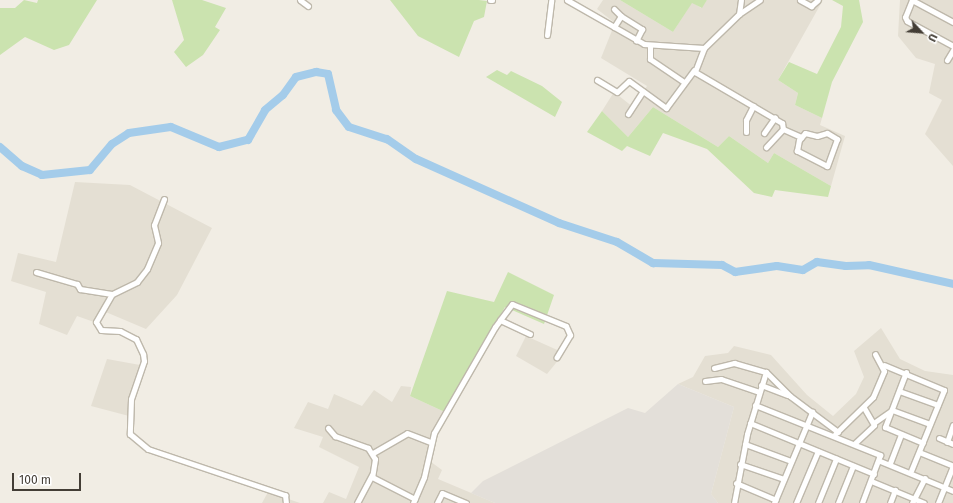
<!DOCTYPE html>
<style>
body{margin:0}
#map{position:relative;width:953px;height:503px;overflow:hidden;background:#f1ede4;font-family:"Fira Sans",sans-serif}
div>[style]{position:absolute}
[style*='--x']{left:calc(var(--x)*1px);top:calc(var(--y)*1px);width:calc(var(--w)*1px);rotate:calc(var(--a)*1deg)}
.residential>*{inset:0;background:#e4dfd3}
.industrial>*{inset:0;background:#e3dfd9}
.green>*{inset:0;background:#cbe3af}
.river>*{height:8px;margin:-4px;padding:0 4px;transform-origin:4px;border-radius:4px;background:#a4ccea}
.roads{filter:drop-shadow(1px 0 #beb8ab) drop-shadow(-1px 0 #beb8ab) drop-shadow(0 1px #beb8ab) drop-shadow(0 -1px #beb8ab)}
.minor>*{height:5px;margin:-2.5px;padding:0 2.5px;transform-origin:2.5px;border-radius:2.5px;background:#fff}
span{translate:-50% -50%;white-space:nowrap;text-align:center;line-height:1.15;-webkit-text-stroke:3.5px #fff;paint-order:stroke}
.north{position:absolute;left:901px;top:12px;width:40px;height:40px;-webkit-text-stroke:3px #fff;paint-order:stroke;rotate:116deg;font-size:11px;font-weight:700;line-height:16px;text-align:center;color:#433d35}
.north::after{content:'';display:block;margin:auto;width:14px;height:18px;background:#433d35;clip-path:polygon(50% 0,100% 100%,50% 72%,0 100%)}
.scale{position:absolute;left:12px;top:473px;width:69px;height:18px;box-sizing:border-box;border:2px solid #433d35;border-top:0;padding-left:5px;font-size:12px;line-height:14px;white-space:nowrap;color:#433d35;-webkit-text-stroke:3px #fff;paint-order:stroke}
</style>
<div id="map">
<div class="residential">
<div style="clip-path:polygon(603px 0,620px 0,673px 32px,692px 2px,701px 8px,707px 0,823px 0,778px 80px,798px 93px,795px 105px,822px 118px,820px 125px,845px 136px,831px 186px,774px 153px,768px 163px,729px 136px,718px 147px,653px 107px,628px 137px,602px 111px,614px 92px,633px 107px,647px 86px,601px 58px,615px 23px,597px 9px)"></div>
<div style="clip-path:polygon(900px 0,953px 0,953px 166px,925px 134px,942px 100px,929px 93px,935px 64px,916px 58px,898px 36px)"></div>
<div style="clip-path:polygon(75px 182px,130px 185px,212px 228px,177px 295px,146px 329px,101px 310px,94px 322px,77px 316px,67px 335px,39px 324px,46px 292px,11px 281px,18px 253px,56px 262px)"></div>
<div style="clip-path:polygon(881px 328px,900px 359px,925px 371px,953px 375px,953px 503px,718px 503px,711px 494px,734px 407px,678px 384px,693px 377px,705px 356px,728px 353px,734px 346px,771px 355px,807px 395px,833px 416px,856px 394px,864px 377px,854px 351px)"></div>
<div style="clip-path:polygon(526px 336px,564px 353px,547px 374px,516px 356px)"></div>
<div style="clip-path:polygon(107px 359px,140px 365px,129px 416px,91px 406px)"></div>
<div style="clip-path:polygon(401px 386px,411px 387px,410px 396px,447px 413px,427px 459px,442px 470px,438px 479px,495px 503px,323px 503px,329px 492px,346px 499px,359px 467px,319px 447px,323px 437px,294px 428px,308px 402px,328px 409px,334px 394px,362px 406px,374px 390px,392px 402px)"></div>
<div style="clip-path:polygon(268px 492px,300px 503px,262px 503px)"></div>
</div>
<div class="industrial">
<div style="clip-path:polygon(678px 384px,734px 407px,711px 494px,718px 503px,495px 503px,471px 493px,483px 481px,628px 408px,645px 413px)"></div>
</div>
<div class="green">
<div style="clip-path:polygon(24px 0,37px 3px,38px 0,97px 0,69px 45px,54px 50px,25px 37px,0 55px,0 8px,15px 8px)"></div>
<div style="clip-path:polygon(172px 0,202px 0,226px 8px,215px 27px,220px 30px,203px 55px,186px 67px,174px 52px,184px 40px)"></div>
<div style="clip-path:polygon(390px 0,479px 0,487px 1px,484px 17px,474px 21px,459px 57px,418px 36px)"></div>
<div style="clip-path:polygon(620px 0,707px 0,702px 8px,692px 3px,673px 32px)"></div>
<div style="clip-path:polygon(832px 0,859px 0,863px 22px,832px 82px,822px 118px,795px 105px,798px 93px,778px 80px,789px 62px,817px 74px,841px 27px,843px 6px)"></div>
<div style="clip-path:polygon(497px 70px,507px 75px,511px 71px,542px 86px,562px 102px,555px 117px,486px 77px)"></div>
<div style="clip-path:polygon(653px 107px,718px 147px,729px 136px,768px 163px,774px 153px,831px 186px,828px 197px,775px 190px,772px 197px,754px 193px,707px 149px,663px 133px,650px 156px,627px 146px,622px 151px,587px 132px,602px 111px,628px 137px)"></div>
<div style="clip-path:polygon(508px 272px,554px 295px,544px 324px,505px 307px,447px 413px,410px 396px,447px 291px,494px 302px)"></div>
</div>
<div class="river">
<div style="--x:0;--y:147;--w:29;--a:41"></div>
<div style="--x:22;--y:166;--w:22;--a:24"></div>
<div style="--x:42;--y:175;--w:48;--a:-5.9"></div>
<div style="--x:90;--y:170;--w:34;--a:-50"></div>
<div style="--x:112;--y:144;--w:20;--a:-33"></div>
<div style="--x:129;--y:133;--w:42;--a:-8.1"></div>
<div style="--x:171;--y:127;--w:52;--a:22.6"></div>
<div style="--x:219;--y:147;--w:30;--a:-14"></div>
<div style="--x:248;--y:140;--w:34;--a:-60"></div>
<div style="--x:265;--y:110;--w:23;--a:-40"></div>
<div style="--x:283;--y:95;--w:22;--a:-54"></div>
<div style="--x:296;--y:77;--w:21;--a:-14"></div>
<div style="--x:316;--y:72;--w:12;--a:9"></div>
<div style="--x:328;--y:74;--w:37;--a:77"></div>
<div style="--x:336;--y:110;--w:21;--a:53"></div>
<div style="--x:349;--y:127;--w:40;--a:18"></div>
<div style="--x:387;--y:139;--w:35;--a:35"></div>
<div style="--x:416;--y:159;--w:157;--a:24.1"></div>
<div style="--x:559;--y:223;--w:61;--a:18.1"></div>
<div style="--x:617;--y:242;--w:42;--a:30.3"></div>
<div style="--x:653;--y:263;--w:69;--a:1.7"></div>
<div style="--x:722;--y:265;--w:15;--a:28"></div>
<div style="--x:735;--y:272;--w:42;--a:-8.1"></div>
<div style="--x:777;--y:266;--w:26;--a:9"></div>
<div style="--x:803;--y:270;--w:16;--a:-30"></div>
<div style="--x:817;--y:262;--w:29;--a:8"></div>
<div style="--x:846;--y:266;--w:23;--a:-2"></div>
<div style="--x:869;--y:265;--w:86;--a:12.7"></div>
</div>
<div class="roads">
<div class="minor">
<div style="--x:300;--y:0;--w:10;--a:37"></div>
<div style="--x:490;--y:0;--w:2;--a:0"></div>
<div style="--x:567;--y:0;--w:89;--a:29.7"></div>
<div style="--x:644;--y:44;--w:60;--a:3.8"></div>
<div style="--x:704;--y:48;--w:49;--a:-44.2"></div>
<div style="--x:739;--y:14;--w:14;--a:-82"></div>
<div style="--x:800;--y:0;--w:13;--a:29"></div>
<div style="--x:811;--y:6;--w:9;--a:-41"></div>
<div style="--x:912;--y:0;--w:18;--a:112"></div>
<div style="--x:905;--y:17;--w:4;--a:63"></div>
<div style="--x:907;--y:21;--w:52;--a:28.5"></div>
<div style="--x:912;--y:0;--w:47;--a:28.2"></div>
<div style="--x:739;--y:14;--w:25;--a:-34"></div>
<div style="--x:621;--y:16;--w:25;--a:32"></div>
<div style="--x:642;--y:29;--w:13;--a:117"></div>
<div style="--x:614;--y:27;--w:13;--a:-58"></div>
<div style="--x:621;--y:16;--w:10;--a:-135"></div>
<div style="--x:547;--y:35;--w:35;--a:-83"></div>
<div style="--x:650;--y:45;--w:14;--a:90"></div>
<div style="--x:650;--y:59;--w:41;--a:34.1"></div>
<div style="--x:704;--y:48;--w:26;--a:111"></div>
<div style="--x:695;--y:72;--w:101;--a:30.4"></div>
<div style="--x:782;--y:123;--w:6;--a:81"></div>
<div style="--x:783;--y:129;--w:25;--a:133"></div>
<div style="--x:947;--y:60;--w:12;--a:-59"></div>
<div style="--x:597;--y:80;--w:23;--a:31"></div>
<div style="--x:617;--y:92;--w:16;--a:-43"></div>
<div style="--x:629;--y:81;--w:46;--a:36.1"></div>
<div style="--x:666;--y:108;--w:47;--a:-53.6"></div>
<div style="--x:628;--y:114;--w:27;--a:-57"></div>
<div style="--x:783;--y:129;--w:20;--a:24"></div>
<div style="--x:746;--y:132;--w:12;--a:-90"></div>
<div style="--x:746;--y:120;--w:16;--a:-63"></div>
<div style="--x:764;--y:133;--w:19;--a:-55"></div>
<div style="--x:805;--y:133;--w:12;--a:14"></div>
<div style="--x:817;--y:136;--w:10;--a:-17"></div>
<div style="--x:827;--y:133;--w:12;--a:31"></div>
<div style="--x:837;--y:139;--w:29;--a:110"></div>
<div style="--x:827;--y:166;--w:34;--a:-153"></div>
<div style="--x:797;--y:151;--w:11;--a:-80"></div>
<div style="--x:799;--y:140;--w:9;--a:-49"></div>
<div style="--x:164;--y:199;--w:28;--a:111"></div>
<div style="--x:154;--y:225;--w:18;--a:77"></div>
<div style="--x:158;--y:243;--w:28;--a:113"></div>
<div style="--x:147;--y:269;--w:16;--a:128"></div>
<div style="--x:137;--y:282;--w:28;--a:154"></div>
<div style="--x:112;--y:294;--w:32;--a:120"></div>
<div style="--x:96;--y:322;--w:9;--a:58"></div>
<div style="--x:101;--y:330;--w:19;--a:3"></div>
<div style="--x:120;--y:331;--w:18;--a:27"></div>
<div style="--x:136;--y:339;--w:17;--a:65"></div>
<div style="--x:143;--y:354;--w:7;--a:82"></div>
<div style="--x:144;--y:361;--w:40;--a:108.9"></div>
<div style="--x:131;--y:399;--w:35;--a:92"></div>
<div style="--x:130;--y:434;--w:23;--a:40"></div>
<div style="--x:148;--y:449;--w:145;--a:18.6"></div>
<div style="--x:285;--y:495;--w:8;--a:83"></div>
<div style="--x:36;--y:272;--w:43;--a:16.3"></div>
<div style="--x:77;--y:284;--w:6;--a:59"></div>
<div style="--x:80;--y:289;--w:32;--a:9"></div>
<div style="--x:500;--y:320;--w:20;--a:-53"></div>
<div style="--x:512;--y:304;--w:58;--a:22.2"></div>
<div style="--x:566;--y:326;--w:10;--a:66"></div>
<div style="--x:570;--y:335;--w:26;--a:121"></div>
<div style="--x:884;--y:365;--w:65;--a:22.6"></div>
<div style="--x:944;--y:390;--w:87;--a:112.2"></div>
<div style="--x:714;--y:368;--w:21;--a:-14"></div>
<div style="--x:734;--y:363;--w:33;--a:16"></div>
<div style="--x:766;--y:372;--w:34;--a:45"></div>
<div style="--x:790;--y:396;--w:60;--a:36.9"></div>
<div style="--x:906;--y:372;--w:59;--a:110.9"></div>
<div style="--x:885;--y:427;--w:41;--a:22.8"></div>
<div style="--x:705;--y:381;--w:16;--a:-7"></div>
<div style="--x:721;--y:379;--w:40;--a:18.9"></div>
<div style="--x:761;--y:385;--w:28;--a:21"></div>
<div style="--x:899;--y:391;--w:41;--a:19.7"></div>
<div style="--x:755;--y:405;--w:135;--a:21.8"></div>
<div style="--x:880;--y:455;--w:51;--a:110.6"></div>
<div style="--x:875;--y:422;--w:21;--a:-35"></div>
<div style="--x:892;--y:410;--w:40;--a:20.2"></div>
<div style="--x:750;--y:423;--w:134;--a:22.4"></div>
<div style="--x:328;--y:428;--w:11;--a:49"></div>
<div style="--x:335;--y:436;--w:35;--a:20"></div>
<div style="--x:368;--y:448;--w:13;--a:58"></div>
<div style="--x:375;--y:459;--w:18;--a:99"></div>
<div style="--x:372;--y:477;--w:48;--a:27.1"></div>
<div style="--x:835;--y:434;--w:53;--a:-44.2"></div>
<div style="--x:873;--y:397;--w:28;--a:-67"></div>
<div style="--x:884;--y:371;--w:19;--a:-118"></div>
<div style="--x:939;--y:438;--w:15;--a:23"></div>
<div style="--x:947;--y:442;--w:18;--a:-71"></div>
<div style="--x:855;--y:443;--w:26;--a:-43"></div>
<div style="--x:874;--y:425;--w:20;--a:-120"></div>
<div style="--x:745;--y:444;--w:49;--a:20.3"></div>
<div style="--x:919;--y:452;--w:37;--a:22"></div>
<div style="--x:373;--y:453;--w:39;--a:-30"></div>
<div style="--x:407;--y:433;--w:26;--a:21"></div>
<div style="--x:880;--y:461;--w:79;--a:22.3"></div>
<div style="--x:890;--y:463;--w:31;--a:-69"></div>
<div style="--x:740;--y:464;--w:46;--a:18.8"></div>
<div style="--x:871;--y:481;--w:57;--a:22.5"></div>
<div style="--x:736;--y:483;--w:43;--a:23"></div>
<div style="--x:357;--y:503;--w:32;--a:-62"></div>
<div style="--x:413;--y:503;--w:28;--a:-67"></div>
<div style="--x:424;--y:477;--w:45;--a:-77.2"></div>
<div style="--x:434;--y:433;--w:122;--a:-60.1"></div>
<div style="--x:495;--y:327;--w:9;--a:-54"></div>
<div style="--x:500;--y:320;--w:33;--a:25"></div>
<div style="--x:437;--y:503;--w:11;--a:-63"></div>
<div style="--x:442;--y:493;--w:26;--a:23"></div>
<div style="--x:734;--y:503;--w:70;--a:-79.3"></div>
<div style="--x:747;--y:434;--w:65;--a:-73"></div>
<div style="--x:774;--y:503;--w:99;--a:-67.3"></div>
<div style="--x:796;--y:503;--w:56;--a:-67.1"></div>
<div style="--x:818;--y:503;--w:48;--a:-67.8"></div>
<div style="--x:838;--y:503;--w:40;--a:-68"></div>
<div style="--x:890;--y:503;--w:14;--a:-69"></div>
<div style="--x:912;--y:503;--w:28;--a:-63"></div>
<div style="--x:938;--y:503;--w:40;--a:-68"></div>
</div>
</div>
<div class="north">U</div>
<div class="scale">100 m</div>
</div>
